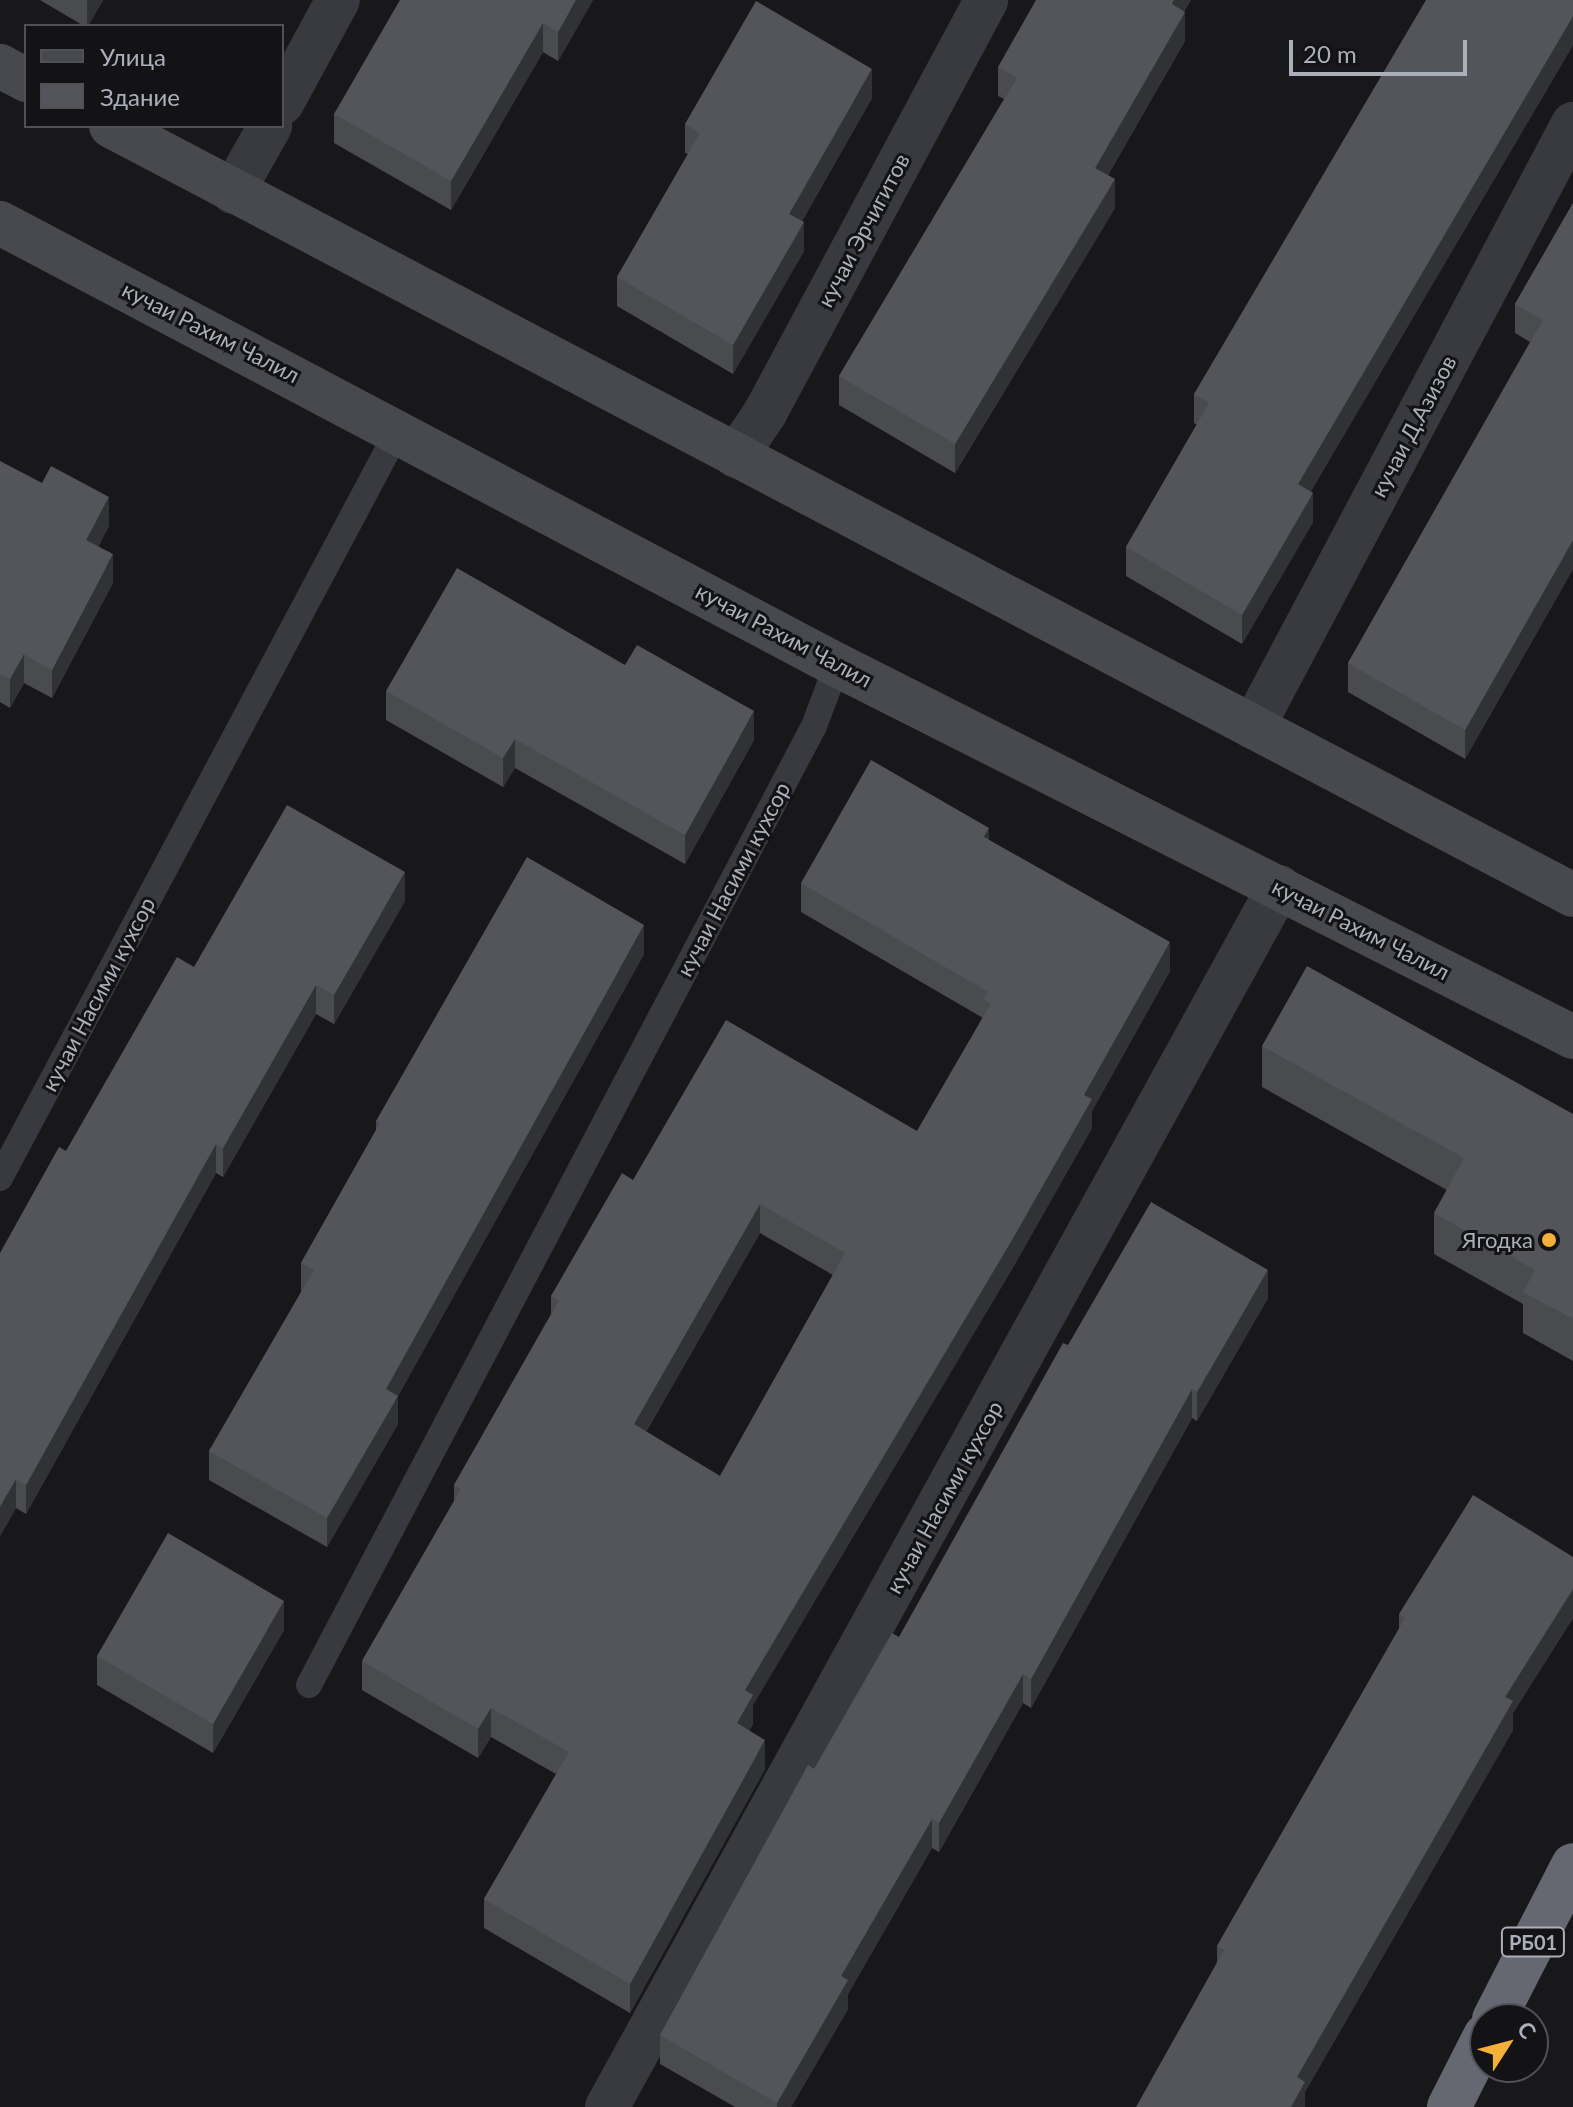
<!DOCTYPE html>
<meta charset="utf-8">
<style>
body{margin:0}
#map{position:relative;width:1573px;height:2107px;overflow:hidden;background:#18181a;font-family:Lato,sans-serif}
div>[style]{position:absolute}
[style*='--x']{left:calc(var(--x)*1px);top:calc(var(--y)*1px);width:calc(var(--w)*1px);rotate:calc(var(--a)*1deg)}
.lane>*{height:26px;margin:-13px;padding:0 13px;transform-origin:13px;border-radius:13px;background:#393a3f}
.street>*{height:44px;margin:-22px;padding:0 22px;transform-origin:22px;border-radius:22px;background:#393a3f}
.secondary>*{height:44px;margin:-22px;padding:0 22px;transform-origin:22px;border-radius:22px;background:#47494f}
.highway>*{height:44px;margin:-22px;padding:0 22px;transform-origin:22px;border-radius:22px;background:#656870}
.wall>*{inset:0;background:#494b4f}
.shaded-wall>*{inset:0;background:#313235}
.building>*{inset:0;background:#54555b}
.dots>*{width:22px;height:22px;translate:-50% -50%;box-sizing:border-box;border:4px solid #131315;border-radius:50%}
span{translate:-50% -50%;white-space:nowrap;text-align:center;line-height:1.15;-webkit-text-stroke:6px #131315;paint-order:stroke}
.shield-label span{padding:2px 6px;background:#131315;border:2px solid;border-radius:6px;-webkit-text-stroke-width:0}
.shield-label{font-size:20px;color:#aaafba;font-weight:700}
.street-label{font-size:22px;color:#aaafba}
.poi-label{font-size:22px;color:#aaafba}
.right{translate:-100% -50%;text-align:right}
.legend{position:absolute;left:24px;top:24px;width:260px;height:104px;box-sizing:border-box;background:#131315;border:2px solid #4f5157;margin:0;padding:10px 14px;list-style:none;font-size:24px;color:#aaafba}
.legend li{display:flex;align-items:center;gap:16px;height:40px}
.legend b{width:40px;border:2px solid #4f5157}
.north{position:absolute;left:1469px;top:2003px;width:80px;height:80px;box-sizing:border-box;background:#131315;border:2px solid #4f5157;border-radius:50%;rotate:54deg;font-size:22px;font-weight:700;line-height:32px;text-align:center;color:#aaafba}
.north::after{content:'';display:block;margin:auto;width:28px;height:36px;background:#f3b137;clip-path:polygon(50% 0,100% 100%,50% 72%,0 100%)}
.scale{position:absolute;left:1289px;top:40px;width:178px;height:36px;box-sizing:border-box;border:4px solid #aaafba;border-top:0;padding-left:10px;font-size:24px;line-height:28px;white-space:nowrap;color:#aaafba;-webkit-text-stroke:6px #131315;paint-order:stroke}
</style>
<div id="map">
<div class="lane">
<div style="--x:0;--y:1178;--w:849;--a:-61.96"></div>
<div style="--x:309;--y:1685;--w:1084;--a:-62.23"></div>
<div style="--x:814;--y:726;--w:65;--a:-69.3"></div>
</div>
<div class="street">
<div style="--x:282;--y:103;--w:117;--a:-61.5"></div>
<div style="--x:233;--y:192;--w:76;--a:-60.7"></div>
<div style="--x:736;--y:456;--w:52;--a:-56"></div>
<div style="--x:765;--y:413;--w:468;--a:-61.8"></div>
<div style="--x:1253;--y:727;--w:683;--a:-62.05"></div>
<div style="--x:607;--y:2107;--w:1393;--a:-61.15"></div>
</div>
<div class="secondary">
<div style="--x:0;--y:66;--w:30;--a:28"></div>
<div style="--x:111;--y:126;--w:1652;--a:27.74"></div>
<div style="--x:0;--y:223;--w:947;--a:27.84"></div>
<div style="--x:837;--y:665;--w:825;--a:26.81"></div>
</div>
<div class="highway">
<div style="--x:1494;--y:2019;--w:173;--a:-62.8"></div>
<div style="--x:1449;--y:2107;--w:80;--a:-63.1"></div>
</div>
<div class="wall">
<div style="clip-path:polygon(40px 0,103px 0,88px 26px,84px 26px)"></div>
<div style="clip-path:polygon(593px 0,558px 61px,543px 52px,451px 210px,334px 143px,334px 114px)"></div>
<div style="clip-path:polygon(1191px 0,1184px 11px,1185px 41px,1108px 175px,1115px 208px,955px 473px,839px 405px,839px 376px,1004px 99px,998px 96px,998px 67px)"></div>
<div style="clip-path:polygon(1573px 0,1573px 45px,1311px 491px,1313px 522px,1242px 644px,1126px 576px,1126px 547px,1197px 425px,1194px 423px,1194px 394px)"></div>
<div style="clip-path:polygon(872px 98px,802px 221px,804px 251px,733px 374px,617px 306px,617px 277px,688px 154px,685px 153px,685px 124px)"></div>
<div style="clip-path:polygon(1573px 203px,1573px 569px,1465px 759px,1348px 692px,1348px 663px,1530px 342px,1515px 333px,1515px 304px)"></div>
<div style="clip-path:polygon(0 461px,109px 526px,98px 547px,113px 583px,52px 698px,24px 683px,10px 708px,0 702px)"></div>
<div style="clip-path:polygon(386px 691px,754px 740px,685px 864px,515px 768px,503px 787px,386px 720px)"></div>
<div style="clip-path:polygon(evenodd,989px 840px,1170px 971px,1092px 1111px,1092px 1128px,1012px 1269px,753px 1705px,753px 1724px,749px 1731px,765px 1769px,630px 2013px,484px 1928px,484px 1899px,556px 1774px,491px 1737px,478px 1758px,362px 1690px,362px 1661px,454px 1501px,454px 1485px,551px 1314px,551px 1296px,633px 1180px,917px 1131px,983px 1018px,801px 912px,801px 883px,989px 840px,760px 1233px,833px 1275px,720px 1476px,646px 1432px,760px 1233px)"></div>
<div style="clip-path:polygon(405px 901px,334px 1024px,316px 1014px,223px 1177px,216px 1173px,26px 1514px,16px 1508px,0 1536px,66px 1151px,194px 967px)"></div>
<div style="clip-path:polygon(644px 954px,398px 1396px,398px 1424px,327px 1547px,209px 1480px,209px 1451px,301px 1292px,301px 1263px,376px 1130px,376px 1121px)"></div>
<div style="clip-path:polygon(1262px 1046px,1573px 1114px,1573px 1361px,1523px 1333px,1523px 1304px,1434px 1254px,1434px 1213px,1447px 1190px,1262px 1087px)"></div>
<div style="clip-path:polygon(1268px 1298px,1197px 1421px,1192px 1418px,1031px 1708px,1023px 1703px,939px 1852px,932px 1848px,848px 1994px,848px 2009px,791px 2107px,735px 2107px,660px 2064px,660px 2035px,814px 1769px,899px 1637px,1068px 1345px)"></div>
<div style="clip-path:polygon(1573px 1557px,1573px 1618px,1513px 1713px,1513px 1730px,1305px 2092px,1305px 2107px,1217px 1964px,1217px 1946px,1399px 1629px,1399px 1614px)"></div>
<div style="clip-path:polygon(284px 1630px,213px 1753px,97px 1685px,97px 1656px)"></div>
</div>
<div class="shaded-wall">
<div style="clip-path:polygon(87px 0,103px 0,88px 26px,87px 26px)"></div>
<div style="clip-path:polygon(576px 0,593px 0,558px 61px,558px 32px)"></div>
<div style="clip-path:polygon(1174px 0,1191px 0,1172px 33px,1172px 4px)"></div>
<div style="clip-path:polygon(1185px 12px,1185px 41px,1095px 197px,1095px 168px)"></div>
<div style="clip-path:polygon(1573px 16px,1573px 45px,1298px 513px,1298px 484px)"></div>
<div style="clip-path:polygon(543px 23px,543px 52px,451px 210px,451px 181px)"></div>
<div style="clip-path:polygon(872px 69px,872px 98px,789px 243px,789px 214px)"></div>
<div style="clip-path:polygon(1115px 179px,1115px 208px,955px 473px,955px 444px)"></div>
<div style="clip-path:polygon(804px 222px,804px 251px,733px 374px,733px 345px)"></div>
<div style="clip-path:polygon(1313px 493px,1313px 522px,1242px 644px,1242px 615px)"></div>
<div style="clip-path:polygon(109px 497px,109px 526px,86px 569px,86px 540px)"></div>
<div style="clip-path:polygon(1573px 540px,1573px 569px,1465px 759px,1465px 730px)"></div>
<div style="clip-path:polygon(113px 554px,113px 583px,52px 698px,52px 670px)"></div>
<div style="clip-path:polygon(24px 654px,24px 683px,10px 708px,10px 679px)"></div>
<div style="clip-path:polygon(754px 711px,754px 740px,685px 864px,685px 835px)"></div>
<div style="clip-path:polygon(515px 739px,515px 768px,503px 787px,503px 758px)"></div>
<div style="clip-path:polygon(989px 828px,989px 857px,984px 837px)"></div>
<div style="clip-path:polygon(405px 872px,405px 901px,334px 1024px,334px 995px)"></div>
<div style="clip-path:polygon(644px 925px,644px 954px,398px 1396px,398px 1424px,327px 1547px,327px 1518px,386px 1389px)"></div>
<div style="clip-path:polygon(1170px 942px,1170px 971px,1092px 1111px,1092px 1128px,1012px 1269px,753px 1705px,753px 1724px,737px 1752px,737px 1723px,745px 1690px)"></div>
<div style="clip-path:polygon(316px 985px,316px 1014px,223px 1177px,223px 1148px)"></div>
<div style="clip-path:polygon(216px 1144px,216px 1173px,26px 1514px,26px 1485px)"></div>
<div style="clip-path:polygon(760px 1204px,760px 1233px,634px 1453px,634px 1424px)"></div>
<div style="clip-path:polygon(1268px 1270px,1268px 1298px,1197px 1421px,1197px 1392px)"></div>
<div style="clip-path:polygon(1192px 1389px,1192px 1418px,1031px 1708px,1031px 1679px)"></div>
<div style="clip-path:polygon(16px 1479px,16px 1508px,0 1536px,0 1507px)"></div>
<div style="clip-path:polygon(1573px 1589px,1573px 1618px,1513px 1713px,1513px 1730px,1305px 2092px,1305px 2107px,1291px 2107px,1297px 2077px,1505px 1697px)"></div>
<div style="clip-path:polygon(284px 1601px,284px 1630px,213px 1753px,213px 1724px)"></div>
<div style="clip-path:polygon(1023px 1674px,1023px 1703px,939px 1852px,939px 1823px)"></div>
<div style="clip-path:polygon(491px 1708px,491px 1737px,478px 1758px,478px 1729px)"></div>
<div style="clip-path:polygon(765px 1740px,765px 1769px,630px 2013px,630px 1984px)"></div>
<div style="clip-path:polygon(932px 1819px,932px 1848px,848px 1994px,848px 2009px,791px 2107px,777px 2107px,777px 2103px,841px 1976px)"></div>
</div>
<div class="building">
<div style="clip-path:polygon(400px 0,576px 0,558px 32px,543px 23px,451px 181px,334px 114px)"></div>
<div style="clip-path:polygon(1036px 0,1174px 0,1172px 4px,1185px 12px,1095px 168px,1115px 179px,955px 444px,839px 376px,1017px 78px,998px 67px)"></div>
<div style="clip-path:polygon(1426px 0,1573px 0,1573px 16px,1298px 484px,1313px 493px,1242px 615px,1126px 547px,1209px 403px,1194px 394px)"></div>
<div style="clip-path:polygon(756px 1px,872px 69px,789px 214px,804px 222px,733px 345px,617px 277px,700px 133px,685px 124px)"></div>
<div style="clip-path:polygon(1573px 203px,1573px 540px,1465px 730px,1348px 663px,1543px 320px,1515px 304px)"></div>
<div style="clip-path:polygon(0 461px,42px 483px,51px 466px,109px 497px,86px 540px,113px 554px,52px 670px,24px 654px,10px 679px,0 674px)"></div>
<div style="clip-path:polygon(457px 568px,625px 665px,637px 645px,754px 711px,685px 835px,515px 739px,503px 758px,386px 691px)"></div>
<div style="clip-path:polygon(evenodd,871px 760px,989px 828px,984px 837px,1170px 942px,1084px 1095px,1092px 1099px,1012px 1240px,745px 1690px,753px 1695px,737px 1723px,765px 1740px,630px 1984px,484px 1899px,569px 1752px,491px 1708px,478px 1729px,362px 1661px,461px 1489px,454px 1485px,559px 1301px,551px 1296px,622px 1173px,633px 1180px,726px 1020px,917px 1131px,991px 1003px,983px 999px,988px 992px,801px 883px,871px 760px,760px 1204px,845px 1253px,720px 1476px,634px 1424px,760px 1204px)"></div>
<div style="clip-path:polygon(287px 805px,405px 872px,334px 995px,316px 985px,223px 1148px,216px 1144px,26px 1485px,16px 1479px,0 1507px,0 1253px,59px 1147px,66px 1151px,177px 957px,194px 967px)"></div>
<div style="clip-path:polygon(527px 857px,644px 925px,386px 1389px,398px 1396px,327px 1518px,209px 1451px,314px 1270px,301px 1263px,380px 1123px,376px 1121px)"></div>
<div style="clip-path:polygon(1307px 966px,1573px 1114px,1573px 1319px,1523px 1292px,1535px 1270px,1434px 1213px,1464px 1158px,1262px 1046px)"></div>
<div style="clip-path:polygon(1151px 1202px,1268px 1270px,1197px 1392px,1192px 1389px,1031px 1679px,1023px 1674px,939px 1823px,932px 1819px,841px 1976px,848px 1980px,777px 2103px,660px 2035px,808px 1765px,814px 1769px,892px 1633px,899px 1637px,1063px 1343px,1068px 1345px)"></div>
<div style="clip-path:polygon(1473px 1495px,1573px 1557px,1573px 1589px,1505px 1697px,1513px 1701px,1297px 2077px,1305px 2082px,1291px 2107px,1136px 2107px,1224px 1950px,1217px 1946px,1405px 1618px,1399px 1614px)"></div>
<div style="clip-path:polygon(168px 1533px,284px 1601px,213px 1724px,97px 1656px)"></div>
</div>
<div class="dots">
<div style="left:1549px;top:1240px;background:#f3b137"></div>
</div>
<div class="shield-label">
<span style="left:1533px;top:1942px">РБ01</span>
</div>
<div class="street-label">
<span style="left:863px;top:230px;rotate:-62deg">кучаи Эрчигитов</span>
<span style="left:211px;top:332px;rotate:27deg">кучаи Рахим Чалил</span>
<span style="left:1413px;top:426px;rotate:-62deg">кучаи Д.Азизов</span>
<span style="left:784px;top:635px;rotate:28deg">кучаи Рахим Чалил</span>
<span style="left:733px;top:879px;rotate:-62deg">кучаи Насими кухсор</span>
<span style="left:1361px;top:929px;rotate:27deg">кучаи Рахим Чалил</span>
<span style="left:98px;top:994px;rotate:-62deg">кучаи Насими кухсор</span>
<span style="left:944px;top:1497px;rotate:-61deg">кучаи Насими кухсор</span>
</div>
<div class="poi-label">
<span class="right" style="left:1533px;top:1240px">Ягодка</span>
</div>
<ul class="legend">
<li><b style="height:10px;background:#47494f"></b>Улица</li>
<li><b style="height:22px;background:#54555b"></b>Здание</li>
</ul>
<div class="north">С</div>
<div class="scale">20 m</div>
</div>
